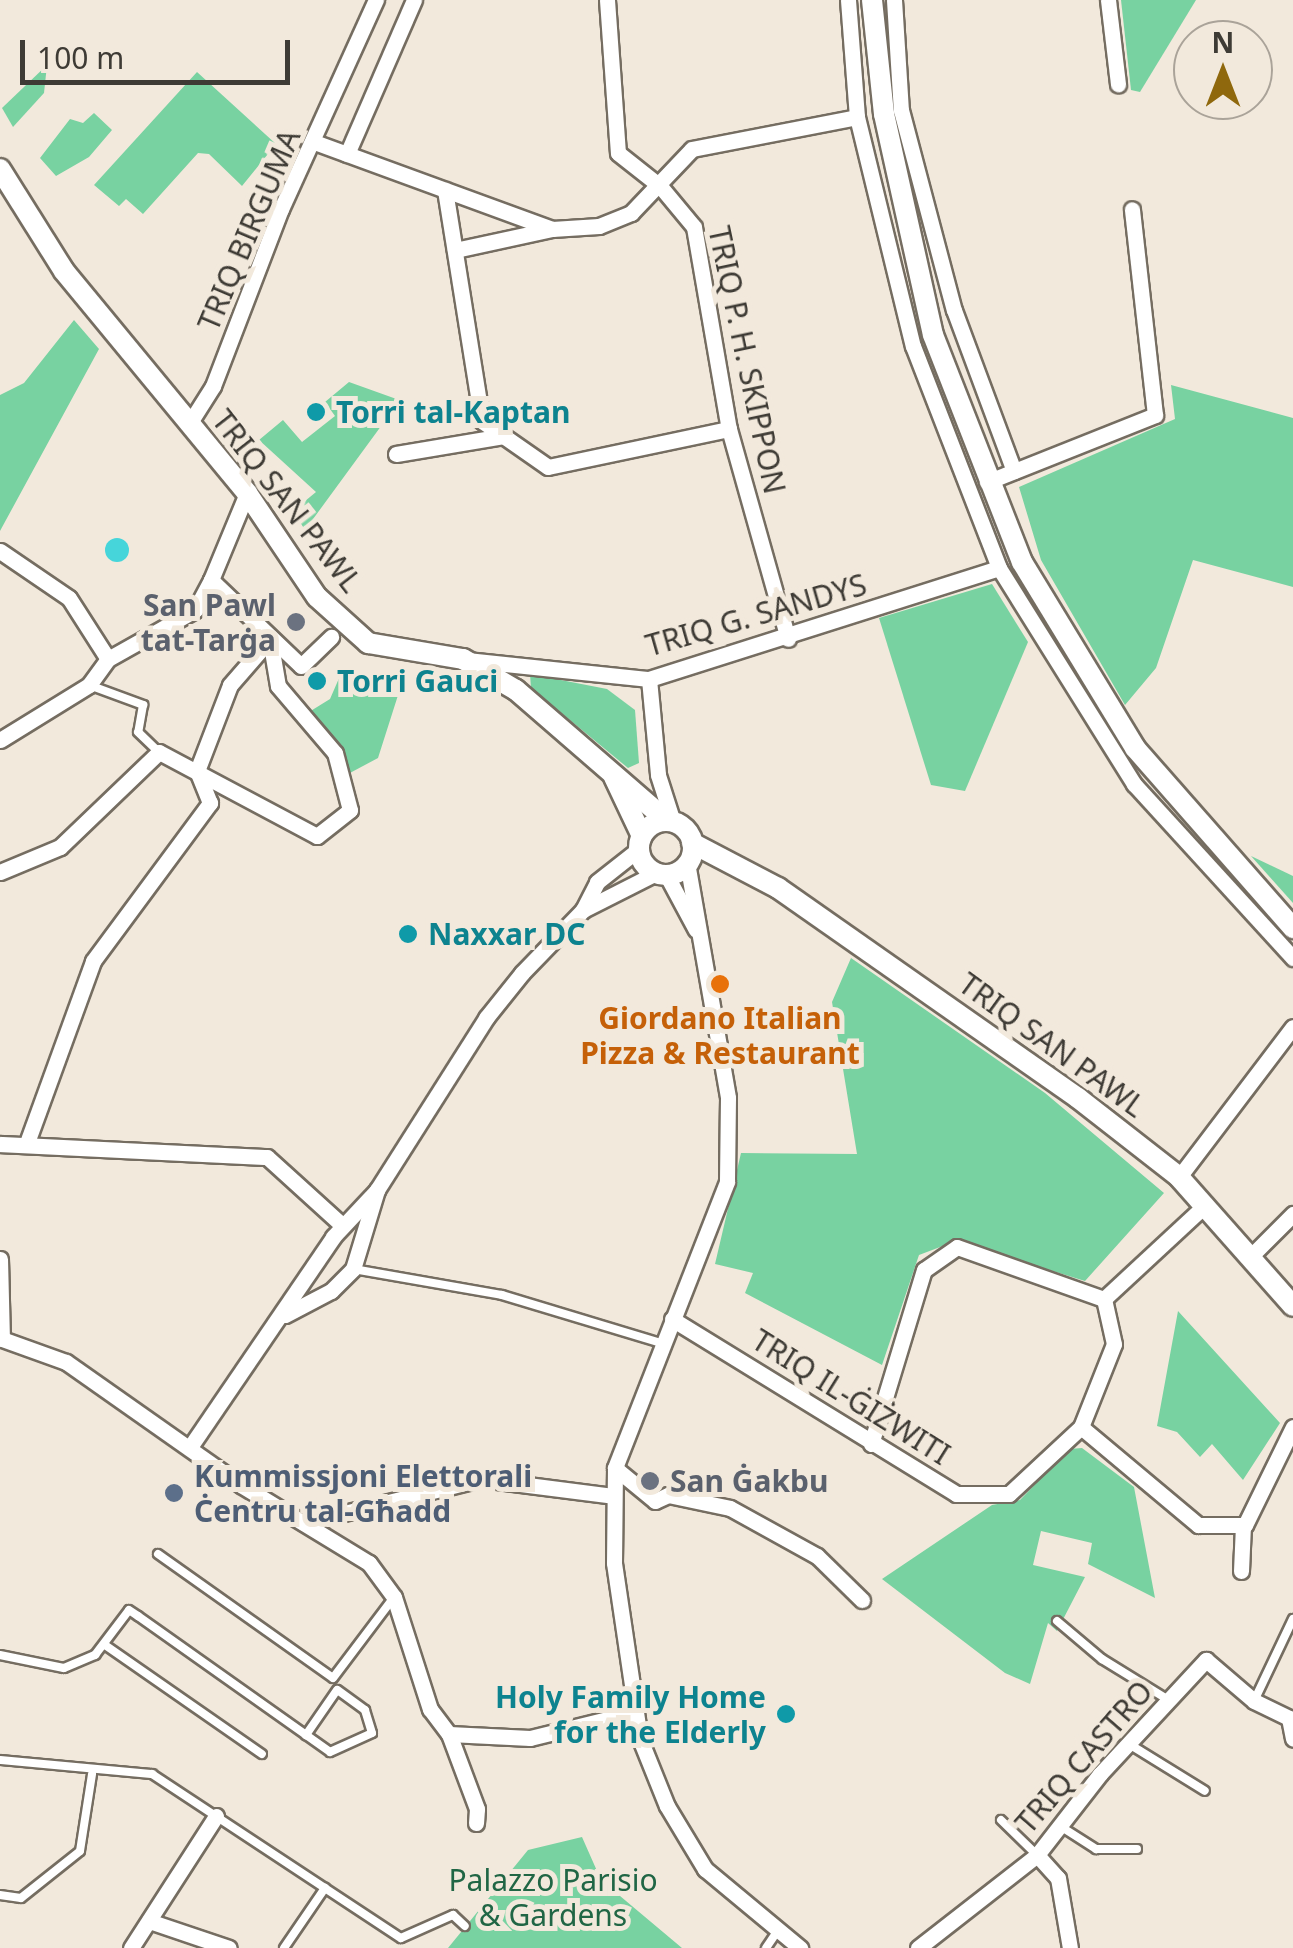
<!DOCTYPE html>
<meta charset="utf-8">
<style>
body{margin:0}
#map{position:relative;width:1293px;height:1948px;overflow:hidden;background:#f2e9dc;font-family:"Noto Sans",sans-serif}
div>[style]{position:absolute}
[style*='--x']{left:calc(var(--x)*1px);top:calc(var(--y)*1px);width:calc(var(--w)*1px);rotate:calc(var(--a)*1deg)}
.green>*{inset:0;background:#78d2a1}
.water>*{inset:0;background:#46d5da}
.round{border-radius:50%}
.roads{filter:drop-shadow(2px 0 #756d61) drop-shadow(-2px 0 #756d61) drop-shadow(0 2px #756d61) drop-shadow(0 -2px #756d61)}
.service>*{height:8px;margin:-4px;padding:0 4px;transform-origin:4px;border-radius:4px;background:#fff}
.minor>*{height:15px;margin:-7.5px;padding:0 7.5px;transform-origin:7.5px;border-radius:7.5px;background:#fff}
.secondary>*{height:20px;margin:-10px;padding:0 10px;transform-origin:10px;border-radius:10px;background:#fff}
.secondary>.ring{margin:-10px;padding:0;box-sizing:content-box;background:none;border:20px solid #fff;border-radius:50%}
.dots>*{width:28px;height:28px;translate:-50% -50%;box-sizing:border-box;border:5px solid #f2e9dc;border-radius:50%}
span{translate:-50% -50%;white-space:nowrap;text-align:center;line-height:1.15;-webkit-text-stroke:10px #f2e9dc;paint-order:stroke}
.street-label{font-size:30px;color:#3e3b35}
.culture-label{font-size:30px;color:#0d838f;font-weight:700}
.left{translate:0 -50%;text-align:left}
.right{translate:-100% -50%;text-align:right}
.worship-label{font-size:30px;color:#5b616d;font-weight:700}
.food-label{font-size:30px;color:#c56008;font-weight:700}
.service-label{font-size:30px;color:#4e5e75;font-weight:700}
.park-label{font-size:30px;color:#206645}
.north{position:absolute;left:1173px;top:20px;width:100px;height:100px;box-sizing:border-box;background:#f2e9dc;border:2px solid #aaa399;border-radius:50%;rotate:0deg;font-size:28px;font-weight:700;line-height:40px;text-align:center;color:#3e3b35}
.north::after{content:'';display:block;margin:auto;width:35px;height:45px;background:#8f680d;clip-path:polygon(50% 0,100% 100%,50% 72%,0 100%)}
.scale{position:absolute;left:20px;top:40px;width:270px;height:45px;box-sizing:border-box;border:5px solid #3e3b35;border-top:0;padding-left:12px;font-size:30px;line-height:35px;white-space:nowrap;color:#3e3b35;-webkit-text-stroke:8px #f2e9dc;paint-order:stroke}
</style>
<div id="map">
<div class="green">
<div style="clip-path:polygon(1121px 0,1196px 0,1140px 92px,1131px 90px)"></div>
<div style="clip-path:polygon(47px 65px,44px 93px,13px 127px,2px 108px)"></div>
<div style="clip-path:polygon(197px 72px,276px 144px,242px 186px,209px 154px,198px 153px,143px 214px,126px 199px,119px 206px,94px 185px)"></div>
<div style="clip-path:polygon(94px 113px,112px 130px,89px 157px,56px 176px,40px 158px,70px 119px,83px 123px)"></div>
<div style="clip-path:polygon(74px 320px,99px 349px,0 531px,0 395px,24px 383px)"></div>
<div style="clip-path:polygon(349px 382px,402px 401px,404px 416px,387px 418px,305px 530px,293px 511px,316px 492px,259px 440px,283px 420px,302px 442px,335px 416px,325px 402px)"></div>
<div style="clip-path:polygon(1171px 385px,1293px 418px,1293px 587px,1193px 560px,1156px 668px,1125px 705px,1041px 560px,1019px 487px,1175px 419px)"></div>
<div style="clip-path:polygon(992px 584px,1028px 642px,965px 791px,931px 785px,879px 618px)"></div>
<div style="clip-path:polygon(530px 674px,607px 689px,635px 710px,639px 763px,628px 768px,531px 688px)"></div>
<div style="clip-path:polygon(340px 676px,400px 689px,378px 758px,348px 774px,338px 747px,309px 712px,330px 699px)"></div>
<div style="clip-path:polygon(1251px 856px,1293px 876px,1293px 903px)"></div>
<div style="clip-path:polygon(851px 958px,1045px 1093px,1164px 1193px,1085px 1281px,956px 1241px,919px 1255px,882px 1365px,745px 1293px,753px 1273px,715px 1264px,741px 1153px,857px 1154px,832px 1002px)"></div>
<div style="clip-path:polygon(1178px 1311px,1280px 1423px,1243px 1480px,1212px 1444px,1200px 1457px,1177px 1432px,1157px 1426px)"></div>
<div style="clip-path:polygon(1082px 1448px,1134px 1487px,1155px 1598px,1088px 1564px,1092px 1543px,1041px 1531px,1033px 1565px,1085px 1577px,1057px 1631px,1048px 1623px,1030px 1684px,1005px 1673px,882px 1579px,992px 1505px,1020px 1500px,1069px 1449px)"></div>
<div style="clip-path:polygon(582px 1837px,601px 1880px,682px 1948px,448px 1948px,528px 1850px)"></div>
</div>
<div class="water">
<div class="round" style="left:105px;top:538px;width:24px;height:24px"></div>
</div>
<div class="roads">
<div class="service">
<div style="--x:89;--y:685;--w:58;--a:20.3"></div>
<div style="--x:143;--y:705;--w:27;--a:100"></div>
<div style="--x:138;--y:732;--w:29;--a:44"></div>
<div style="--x:353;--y:1269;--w:151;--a:9.9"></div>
<div style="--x:502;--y:1295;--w:169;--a:16.8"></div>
<div style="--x:158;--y:1554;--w:214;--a:35.3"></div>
<div style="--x:333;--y:1678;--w:101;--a:-53"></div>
<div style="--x:1057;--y:1621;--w:59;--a:40.2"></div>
<div style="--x:1102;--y:1659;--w:76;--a:31.6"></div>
<div style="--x:105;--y:1645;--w:191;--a:34.8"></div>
<div style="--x:0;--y:1655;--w:65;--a:11.5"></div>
<div style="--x:64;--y:1668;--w:34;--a:-23"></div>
<div style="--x:95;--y:1655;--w:56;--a:-52.9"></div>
<div style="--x:129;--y:1610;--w:11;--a:34"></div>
<div style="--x:138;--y:1616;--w:235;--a:35.3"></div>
<div style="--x:330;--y:1752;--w:46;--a:-24.3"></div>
<div style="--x:372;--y:1733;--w:24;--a:-107"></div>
<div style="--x:365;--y:1710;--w:34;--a:-144"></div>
<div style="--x:337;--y:1690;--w:55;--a:124.6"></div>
<div style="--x:1254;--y:1701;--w:91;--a:-64.6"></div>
<div style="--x:1129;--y:1744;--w:89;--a:31.7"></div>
<div style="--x:0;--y:1760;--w:153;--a:5.3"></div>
<div style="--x:152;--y:1774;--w:298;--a:33.4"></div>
<div style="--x:401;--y:1938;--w:57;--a:-23.9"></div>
<div style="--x:453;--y:1915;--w:16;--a:43"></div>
<div style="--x:1001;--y:1820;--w:50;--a:44.2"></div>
<div style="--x:1060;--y:1826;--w:43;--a:32.6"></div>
<div style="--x:1096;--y:1849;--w:41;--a:0"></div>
<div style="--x:0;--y:1895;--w:21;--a:8"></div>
<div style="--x:21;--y:1898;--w:75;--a:-38.5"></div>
<div style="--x:80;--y:1851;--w:78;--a:-81.1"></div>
<div style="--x:284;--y:1948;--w:73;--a:-55.7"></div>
<div style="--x:766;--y:1948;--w:22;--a:-56"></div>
</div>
<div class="minor">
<div style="--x:607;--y:0;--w:153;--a:85.9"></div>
<div style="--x:618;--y:153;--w:53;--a:38.2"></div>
<div style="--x:660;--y:186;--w:53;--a:50.3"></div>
<div style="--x:694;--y:227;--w:205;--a:80.2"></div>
<div style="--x:729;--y:429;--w:218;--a:74.3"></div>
<div style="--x:848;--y:0;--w:117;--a:85.6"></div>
<div style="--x:857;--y:117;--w:236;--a:76.3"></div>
<div style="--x:913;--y:346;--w:238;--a:68.8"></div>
<div style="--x:999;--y:568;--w:255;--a:58"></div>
<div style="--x:1134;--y:784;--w:236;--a:47.6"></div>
<div style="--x:894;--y:0;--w:110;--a:86.4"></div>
<div style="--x:901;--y:110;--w:207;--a:75.2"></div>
<div style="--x:954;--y:310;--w:172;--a:69.6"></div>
<div style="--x:1108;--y:0;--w:85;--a:83.2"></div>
<div style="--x:317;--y:143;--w:250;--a:20.1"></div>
<div style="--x:552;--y:229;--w:47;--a:-3.7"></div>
<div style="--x:599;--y:226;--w:35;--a:-22"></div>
<div style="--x:631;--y:213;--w:88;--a:-46.4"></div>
<div style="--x:692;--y:149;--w:168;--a:-11"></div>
<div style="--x:347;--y:154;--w:168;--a:-66.5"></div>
<div style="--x:445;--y:190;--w:234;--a:80.9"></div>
<div style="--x:482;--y:421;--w:80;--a:34.9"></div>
<div style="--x:548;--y:467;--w:185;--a:-11.9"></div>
<div style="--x:455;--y:250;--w:99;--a:-12.2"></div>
<div style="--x:189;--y:424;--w:45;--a:-57.7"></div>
<div style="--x:213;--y:386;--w:190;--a:-69"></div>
<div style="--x:281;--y:209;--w:230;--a:-65.6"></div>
<div style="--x:396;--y:454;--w:109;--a:-9.5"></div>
<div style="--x:987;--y:482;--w:181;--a:-21.7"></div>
<div style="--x:1155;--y:415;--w:207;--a:-96.4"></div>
<div style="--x:247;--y:493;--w:94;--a:112.5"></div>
<div style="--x:211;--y:580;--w:124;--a:43.7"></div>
<div style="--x:301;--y:666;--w:42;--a:-44"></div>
<div style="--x:0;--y:551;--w:83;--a:34.3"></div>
<div style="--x:69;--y:598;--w:72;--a:57.4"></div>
<div style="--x:467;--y:660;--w:183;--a:6"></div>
<div style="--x:649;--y:679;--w:367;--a:-17.6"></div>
<div style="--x:649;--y:679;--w:96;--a:84.6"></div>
<div style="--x:658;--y:775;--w:46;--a:72.3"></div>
<div style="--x:0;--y:740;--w:105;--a:-31.7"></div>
<div style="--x:89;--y:685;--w:32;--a:-54"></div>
<div style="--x:108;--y:659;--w:100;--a:-29.4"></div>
<div style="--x:195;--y:610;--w:34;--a:-62"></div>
<div style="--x:688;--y:868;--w:233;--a:80.1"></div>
<div style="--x:728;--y:1098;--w:84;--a:90.7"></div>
<div style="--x:727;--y:1182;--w:307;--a:111.4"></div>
<div style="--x:615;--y:1468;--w:95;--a:90.6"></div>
<div style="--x:614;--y:1563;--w:178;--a:81.6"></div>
<div style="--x:640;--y:1739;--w:72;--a:68.1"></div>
<div style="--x:667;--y:1806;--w:74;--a:58.9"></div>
<div style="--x:705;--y:1869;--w:124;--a:39.7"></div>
<div style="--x:0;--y:872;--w:65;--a:-22.6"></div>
<div style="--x:60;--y:847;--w:137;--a:-43.8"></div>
<div style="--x:159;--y:752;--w:179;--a:28"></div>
<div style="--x:317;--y:836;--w:42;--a:-38.2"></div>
<div style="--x:350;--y:810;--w:59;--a:-104.7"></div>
<div style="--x:335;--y:753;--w:88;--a:-130.4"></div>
<div style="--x:278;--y:686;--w:48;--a:-99.7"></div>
<div style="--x:667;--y:876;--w:61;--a:61.8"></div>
<div style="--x:583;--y:910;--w:31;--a:-63"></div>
<div style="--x:597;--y:882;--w:53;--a:-38.2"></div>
<div style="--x:28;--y:1140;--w:190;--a:-70"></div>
<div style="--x:93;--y:961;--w:197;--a:-53.5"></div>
<div style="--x:210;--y:803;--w:35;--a:-112"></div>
<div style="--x:197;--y:771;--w:92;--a:-69"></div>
<div style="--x:230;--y:685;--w:61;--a:-49"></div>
<div style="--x:0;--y:1144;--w:267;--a:2.8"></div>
<div style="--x:267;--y:1157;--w:101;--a:42.2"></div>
<div style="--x:1179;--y:1177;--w:188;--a:-52.8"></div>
<div style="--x:1250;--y:1257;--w:61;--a:-45"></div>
<div style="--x:0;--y:1259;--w:80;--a:88.6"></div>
<div style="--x:2;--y:1339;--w:68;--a:19.8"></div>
<div style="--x:66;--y:1362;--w:214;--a:35.1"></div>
<div style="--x:241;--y:1485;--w:150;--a:31.4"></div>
<div style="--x:369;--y:1563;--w:42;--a:53.7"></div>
<div style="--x:394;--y:1597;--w:118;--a:72.2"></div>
<div style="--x:430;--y:1709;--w:31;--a:53"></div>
<div style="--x:449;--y:1734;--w:80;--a:69.5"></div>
<div style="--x:477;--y:1809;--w:14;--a:94"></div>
<div style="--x:1104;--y:1299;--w:137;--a:-42.9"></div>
<div style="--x:285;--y:1315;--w:52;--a:-27.6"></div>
<div style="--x:331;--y:1291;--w:31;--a:-45"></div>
<div style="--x:353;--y:1269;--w:83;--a:-73.1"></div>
<div style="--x:672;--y:1319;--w:334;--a:31.6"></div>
<div style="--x:956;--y:1494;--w:53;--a:0"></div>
<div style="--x:1009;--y:1494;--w:98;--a:-42.9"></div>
<div style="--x:1081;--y:1427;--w:89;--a:-68.3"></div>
<div style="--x:1114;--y:1344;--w:46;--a:-102.5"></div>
<div style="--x:1081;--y:1427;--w:153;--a:39.9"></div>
<div style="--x:1198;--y:1525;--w:47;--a:0"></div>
<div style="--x:1245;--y:1525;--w:109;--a:-63.9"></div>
<div style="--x:871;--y:1444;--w:182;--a:-73.1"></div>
<div style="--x:924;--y:1270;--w:40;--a:-34.9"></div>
<div style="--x:957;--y:1247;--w:156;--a:19.5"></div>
<div style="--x:190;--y:1447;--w:254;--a:-55.7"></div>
<div style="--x:333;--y:1237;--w:64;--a:-46.9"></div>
<div style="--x:377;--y:1190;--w:204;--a:-57.6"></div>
<div style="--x:486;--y:1018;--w:58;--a:-51.3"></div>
<div style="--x:522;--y:973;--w:88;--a:-45.9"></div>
<div style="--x:583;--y:910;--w:82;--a:-26.9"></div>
<div style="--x:615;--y:1468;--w:52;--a:39.5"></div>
<div style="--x:655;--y:1501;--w:14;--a:-25"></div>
<div style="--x:668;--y:1495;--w:63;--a:11.8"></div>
<div style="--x:730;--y:1508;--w:99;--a:28.9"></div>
<div style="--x:817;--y:1556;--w:63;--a:44.4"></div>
<div style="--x:304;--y:1523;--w:182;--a:-14"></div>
<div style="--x:481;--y:1479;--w:133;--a:7.3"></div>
<div style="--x:1241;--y:1571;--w:46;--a:-87.5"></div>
<div style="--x:1289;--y:1718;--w:21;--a:79"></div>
<div style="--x:449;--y:1734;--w:81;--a:2.8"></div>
<div style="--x:530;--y:1738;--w:109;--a:-13.8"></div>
<div style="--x:1037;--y:1855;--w:31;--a:48"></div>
<div style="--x:1058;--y:1878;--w:71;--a:80.3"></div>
<div style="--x:149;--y:1921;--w:84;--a:18.6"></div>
<div style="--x:131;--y:1948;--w:157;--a:-57.2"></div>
<div style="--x:918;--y:1948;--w:151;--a:-38"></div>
<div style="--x:1037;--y:1855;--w:103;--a:-52.1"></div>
<div style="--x:1100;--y:1774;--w:156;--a:-47.1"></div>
<div style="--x:1206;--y:1660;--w:63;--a:40.5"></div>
<div style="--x:1254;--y:1701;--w:39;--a:26"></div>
</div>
<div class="secondary">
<div style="--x:872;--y:0;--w:115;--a:84"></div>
<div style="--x:884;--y:114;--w:226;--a:77.5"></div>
<div style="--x:933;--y:335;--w:244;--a:68.6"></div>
<div style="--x:1022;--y:562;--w:218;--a:58.7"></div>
<div style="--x:1135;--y:748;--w:240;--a:48.7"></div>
<div style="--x:0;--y:169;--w:120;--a:57.9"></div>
<div style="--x:64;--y:271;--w:288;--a:50.5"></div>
<div style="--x:247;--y:493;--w:125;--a:56.1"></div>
<div style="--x:317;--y:597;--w:69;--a:42"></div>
<div style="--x:368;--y:643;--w:96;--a:9.6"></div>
<div style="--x:463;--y:659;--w:61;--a:30.3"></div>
<div style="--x:516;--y:690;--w:198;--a:40.9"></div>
<div style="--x:614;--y:777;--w:65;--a:64.6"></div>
<div class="ring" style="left:639px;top:821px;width:34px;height:34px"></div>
<div style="--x:692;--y:843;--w:97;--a:27.6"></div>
<div style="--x:778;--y:888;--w:366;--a:35"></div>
<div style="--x:1078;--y:1098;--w:128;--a:38"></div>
<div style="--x:1179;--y:1177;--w:172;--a:48.5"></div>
</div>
</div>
<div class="dots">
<div style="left:316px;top:412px;background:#0f9aa8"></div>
<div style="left:296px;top:622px;background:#6b7280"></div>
<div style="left:317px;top:681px;background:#0f9aa8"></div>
<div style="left:408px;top:934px;background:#0f9aa8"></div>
<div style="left:720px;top:984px;background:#e8710a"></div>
<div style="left:650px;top:1481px;background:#6b7280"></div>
<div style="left:174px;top:1493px;background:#5c6f8a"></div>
<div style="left:786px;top:1714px;background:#0f9aa8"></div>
</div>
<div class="street-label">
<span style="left:249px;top:230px;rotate:-67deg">TRIQ BIRGUMA</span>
<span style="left:747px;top:360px;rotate:78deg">TRIQ P. H. SKIPPON</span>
<span style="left:287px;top:501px;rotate:52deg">TRIQ SAN PAWL</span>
<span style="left:756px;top:615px;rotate:-16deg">TRIQ G. SANDYS</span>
<span style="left:1052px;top:1045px;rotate:36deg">TRIQ SAN PAWL</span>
<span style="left:851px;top:1397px;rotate:32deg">TRIQ IL-ĠIŻWITI</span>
<span style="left:1084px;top:1757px;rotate:-49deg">TRIQ CASTRO</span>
</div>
<div class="culture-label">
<span class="left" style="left:336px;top:412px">Torri tal-Kaptan</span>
<span class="left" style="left:337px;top:681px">Torri Gauci</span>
<span class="left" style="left:428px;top:934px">Naxxar DC</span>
<span class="right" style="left:766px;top:1714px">Holy Family Home<br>for the Elderly</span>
</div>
<div class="worship-label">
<span class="right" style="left:276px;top:622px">San Pawl<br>tat-Tarġa</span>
<span class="left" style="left:670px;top:1481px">San Ġakbu</span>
</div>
<div class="food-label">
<span style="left:720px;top:1035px">Giordano Italian<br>Pizza &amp; Restaurant</span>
</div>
<div class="service-label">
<span class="left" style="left:194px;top:1493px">Kummissjoni Elettorali<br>Ċentru tal-Għadd</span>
</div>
<div class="park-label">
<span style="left:553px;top:1897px">Palazzo Parisio<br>&amp; Gardens</span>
</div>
<div class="north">N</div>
<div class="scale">100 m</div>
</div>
